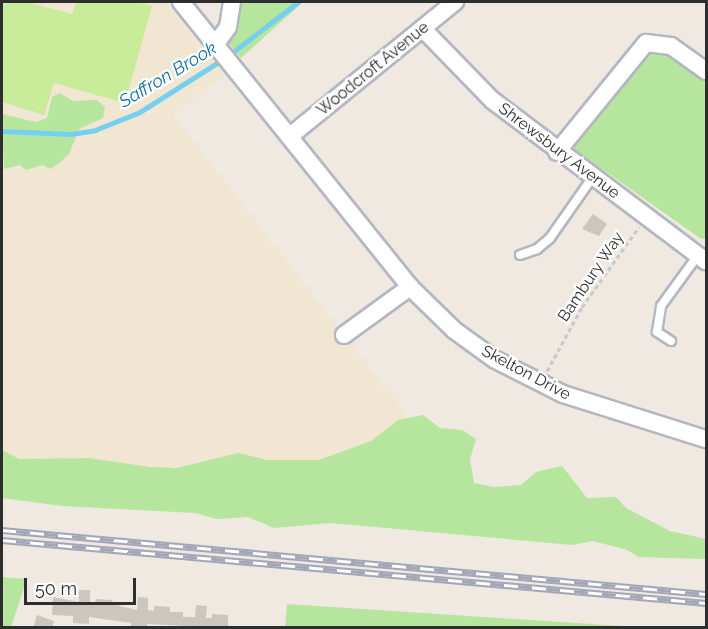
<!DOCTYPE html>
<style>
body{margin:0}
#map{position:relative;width:708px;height:629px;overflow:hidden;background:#efe9e1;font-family:Raleway,sans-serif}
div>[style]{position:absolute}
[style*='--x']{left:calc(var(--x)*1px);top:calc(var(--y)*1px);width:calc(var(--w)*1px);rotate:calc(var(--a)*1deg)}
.education>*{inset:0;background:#f0e6d1}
.green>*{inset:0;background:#b6e59e}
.pitch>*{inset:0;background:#c9ec9a}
.stream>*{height:4.5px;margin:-2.25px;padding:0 2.25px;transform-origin:2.25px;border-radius:2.25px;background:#75cff0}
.building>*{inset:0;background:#cbc7bf}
.path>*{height:3px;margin-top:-1.5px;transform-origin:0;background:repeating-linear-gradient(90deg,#c9c9c9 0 4.5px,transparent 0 7.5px)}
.roads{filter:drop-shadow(2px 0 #b4b7c1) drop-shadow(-2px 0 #b4b7c1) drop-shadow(0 2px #b4b7c1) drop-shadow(0 -2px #b4b7c1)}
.service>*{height:8px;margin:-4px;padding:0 4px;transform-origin:4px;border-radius:4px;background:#fff}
.minor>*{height:16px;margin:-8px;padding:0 8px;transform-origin:8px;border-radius:8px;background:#fff}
.rail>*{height:7px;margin-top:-3.5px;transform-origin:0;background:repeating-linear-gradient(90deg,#fff 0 14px,#a3a6b8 0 28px);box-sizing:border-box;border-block:2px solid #a3a6b8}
span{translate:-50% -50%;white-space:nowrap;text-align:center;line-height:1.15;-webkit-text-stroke:4.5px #fff;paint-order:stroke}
.street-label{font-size:16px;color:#2e2e2e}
.water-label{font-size:18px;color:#0d6fa3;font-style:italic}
.frame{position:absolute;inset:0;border:3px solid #2e2e2e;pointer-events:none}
.scale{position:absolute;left:24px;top:578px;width:112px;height:27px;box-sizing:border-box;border:3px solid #2e2e2e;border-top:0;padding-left:8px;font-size:18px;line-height:21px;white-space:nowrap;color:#2e2e2e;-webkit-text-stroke:4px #fff;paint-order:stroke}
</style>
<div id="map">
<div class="education">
<div style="clip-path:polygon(2px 2px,166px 2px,224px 75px,173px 115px,412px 422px,444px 472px,111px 472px,2px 461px)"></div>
</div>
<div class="green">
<div style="clip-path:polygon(233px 2px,303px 2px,241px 58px,225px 39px)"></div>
<div style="clip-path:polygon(658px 50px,669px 52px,706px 81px,706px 238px,701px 239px,574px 149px,576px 138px,644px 54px)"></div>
<div style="clip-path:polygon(60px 93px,73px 101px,97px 100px,105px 107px,103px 118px,79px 129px,69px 154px,58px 164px,50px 169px,43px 165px,26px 170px,20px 165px,4px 169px,2px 114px,36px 122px,47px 118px,52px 97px)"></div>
<div style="clip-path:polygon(423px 415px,440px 428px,462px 430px,476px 439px,470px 459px,474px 483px,494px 487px,521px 485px,536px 472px,562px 466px,587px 498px,616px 497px,626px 508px,670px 531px,706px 539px,706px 559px,639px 557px,625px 549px,592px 541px,572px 545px,331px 523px,274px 528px,248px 517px,217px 519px,195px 513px,62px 506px,2px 498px,2px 450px,19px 459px,89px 458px,150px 467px,177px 468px,238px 453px,267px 460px,319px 460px,371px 441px,398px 420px)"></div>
<div style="clip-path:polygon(2px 577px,27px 579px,11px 627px,2px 627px)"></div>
<div style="clip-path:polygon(287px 604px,637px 627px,285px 627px)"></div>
</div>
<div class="pitch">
<div style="clip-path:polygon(2px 2px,27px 2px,72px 14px,76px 2px,138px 2px,152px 6px,125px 103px,54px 83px,44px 115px,2px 102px)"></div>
</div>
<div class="stream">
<div style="--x:229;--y:55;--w:87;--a:-37.5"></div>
<div style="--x:2;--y:131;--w:69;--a:2.5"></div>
<div style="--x:71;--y:134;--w:24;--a:-9"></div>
<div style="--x:95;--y:130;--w:48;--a:-21.8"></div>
<div style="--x:140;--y:112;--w:97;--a:-32.4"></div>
</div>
<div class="building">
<div style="clip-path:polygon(593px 214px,607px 224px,599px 236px,582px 229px)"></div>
<div style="clip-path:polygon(79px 590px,90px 590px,90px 603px,95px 603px,96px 599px,112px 600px,112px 604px,137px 610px,138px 597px,148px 598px,148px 610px,154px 611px,154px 606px,170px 607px,170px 612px,183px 612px,183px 617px,195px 617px,196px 605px,207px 606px,206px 618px,212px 618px,212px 614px,228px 615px,228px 628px,147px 624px,147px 628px,131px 628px,131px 623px,89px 617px,89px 624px,73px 623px,73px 616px,52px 615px,53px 597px,79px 602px)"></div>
<div style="clip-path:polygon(37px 615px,54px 621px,52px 628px,33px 628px)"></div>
</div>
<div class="path">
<div style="--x:41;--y:2;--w:2;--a:0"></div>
<div style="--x:547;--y:371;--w:73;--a:-61.3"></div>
<div style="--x:582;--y:307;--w:98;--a:-54.5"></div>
</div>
<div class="roads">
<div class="service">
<div style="--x:520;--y:255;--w:18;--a:-19"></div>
<div style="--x:537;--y:249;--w:17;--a:-40"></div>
<div style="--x:550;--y:238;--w:73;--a:-55"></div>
<div style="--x:671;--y:341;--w:17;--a:-147"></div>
<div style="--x:657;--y:332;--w:26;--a:-81"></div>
<div style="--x:661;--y:306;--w:63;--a:-54"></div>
</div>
<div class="minor">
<div style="--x:181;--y:2;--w:366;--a:51.2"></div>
<div style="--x:410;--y:287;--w:62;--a:44.3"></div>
<div style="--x:454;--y:330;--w:49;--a:35.9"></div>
<div style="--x:494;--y:359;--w:77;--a:26.9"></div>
<div style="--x:563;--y:394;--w:150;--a:17.5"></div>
<div style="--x:423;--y:29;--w:99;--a:45.8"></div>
<div style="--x:492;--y:100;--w:268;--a:37"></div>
<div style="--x:215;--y:45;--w:22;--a:-54"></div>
<div style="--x:228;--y:27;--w:25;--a:-81"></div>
<div style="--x:290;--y:136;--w:213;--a:-39.1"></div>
<div style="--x:557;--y:152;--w:141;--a:-50.8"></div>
<div style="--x:646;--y:43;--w:25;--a:7"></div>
<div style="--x:671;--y:46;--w:43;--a:35.5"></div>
<div style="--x:344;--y:335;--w:82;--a:-36"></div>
</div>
</div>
<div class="rail">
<div style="--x:2;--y:530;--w:707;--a:5.19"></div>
<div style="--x:2;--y:540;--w:707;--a:5.11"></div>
</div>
<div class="street-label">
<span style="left:373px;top:69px;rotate:-39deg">Woodcroft Avenue</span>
<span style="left:559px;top:151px;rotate:37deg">Shrewsbury Avenue</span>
<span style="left:591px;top:277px;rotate:-56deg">Bambury Way</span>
<span style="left:526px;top:373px;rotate:28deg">Skelton Drive</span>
</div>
<div class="water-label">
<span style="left:168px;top:75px;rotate:-31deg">Saffron Brook</span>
</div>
<div class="frame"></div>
<div class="scale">50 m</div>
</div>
